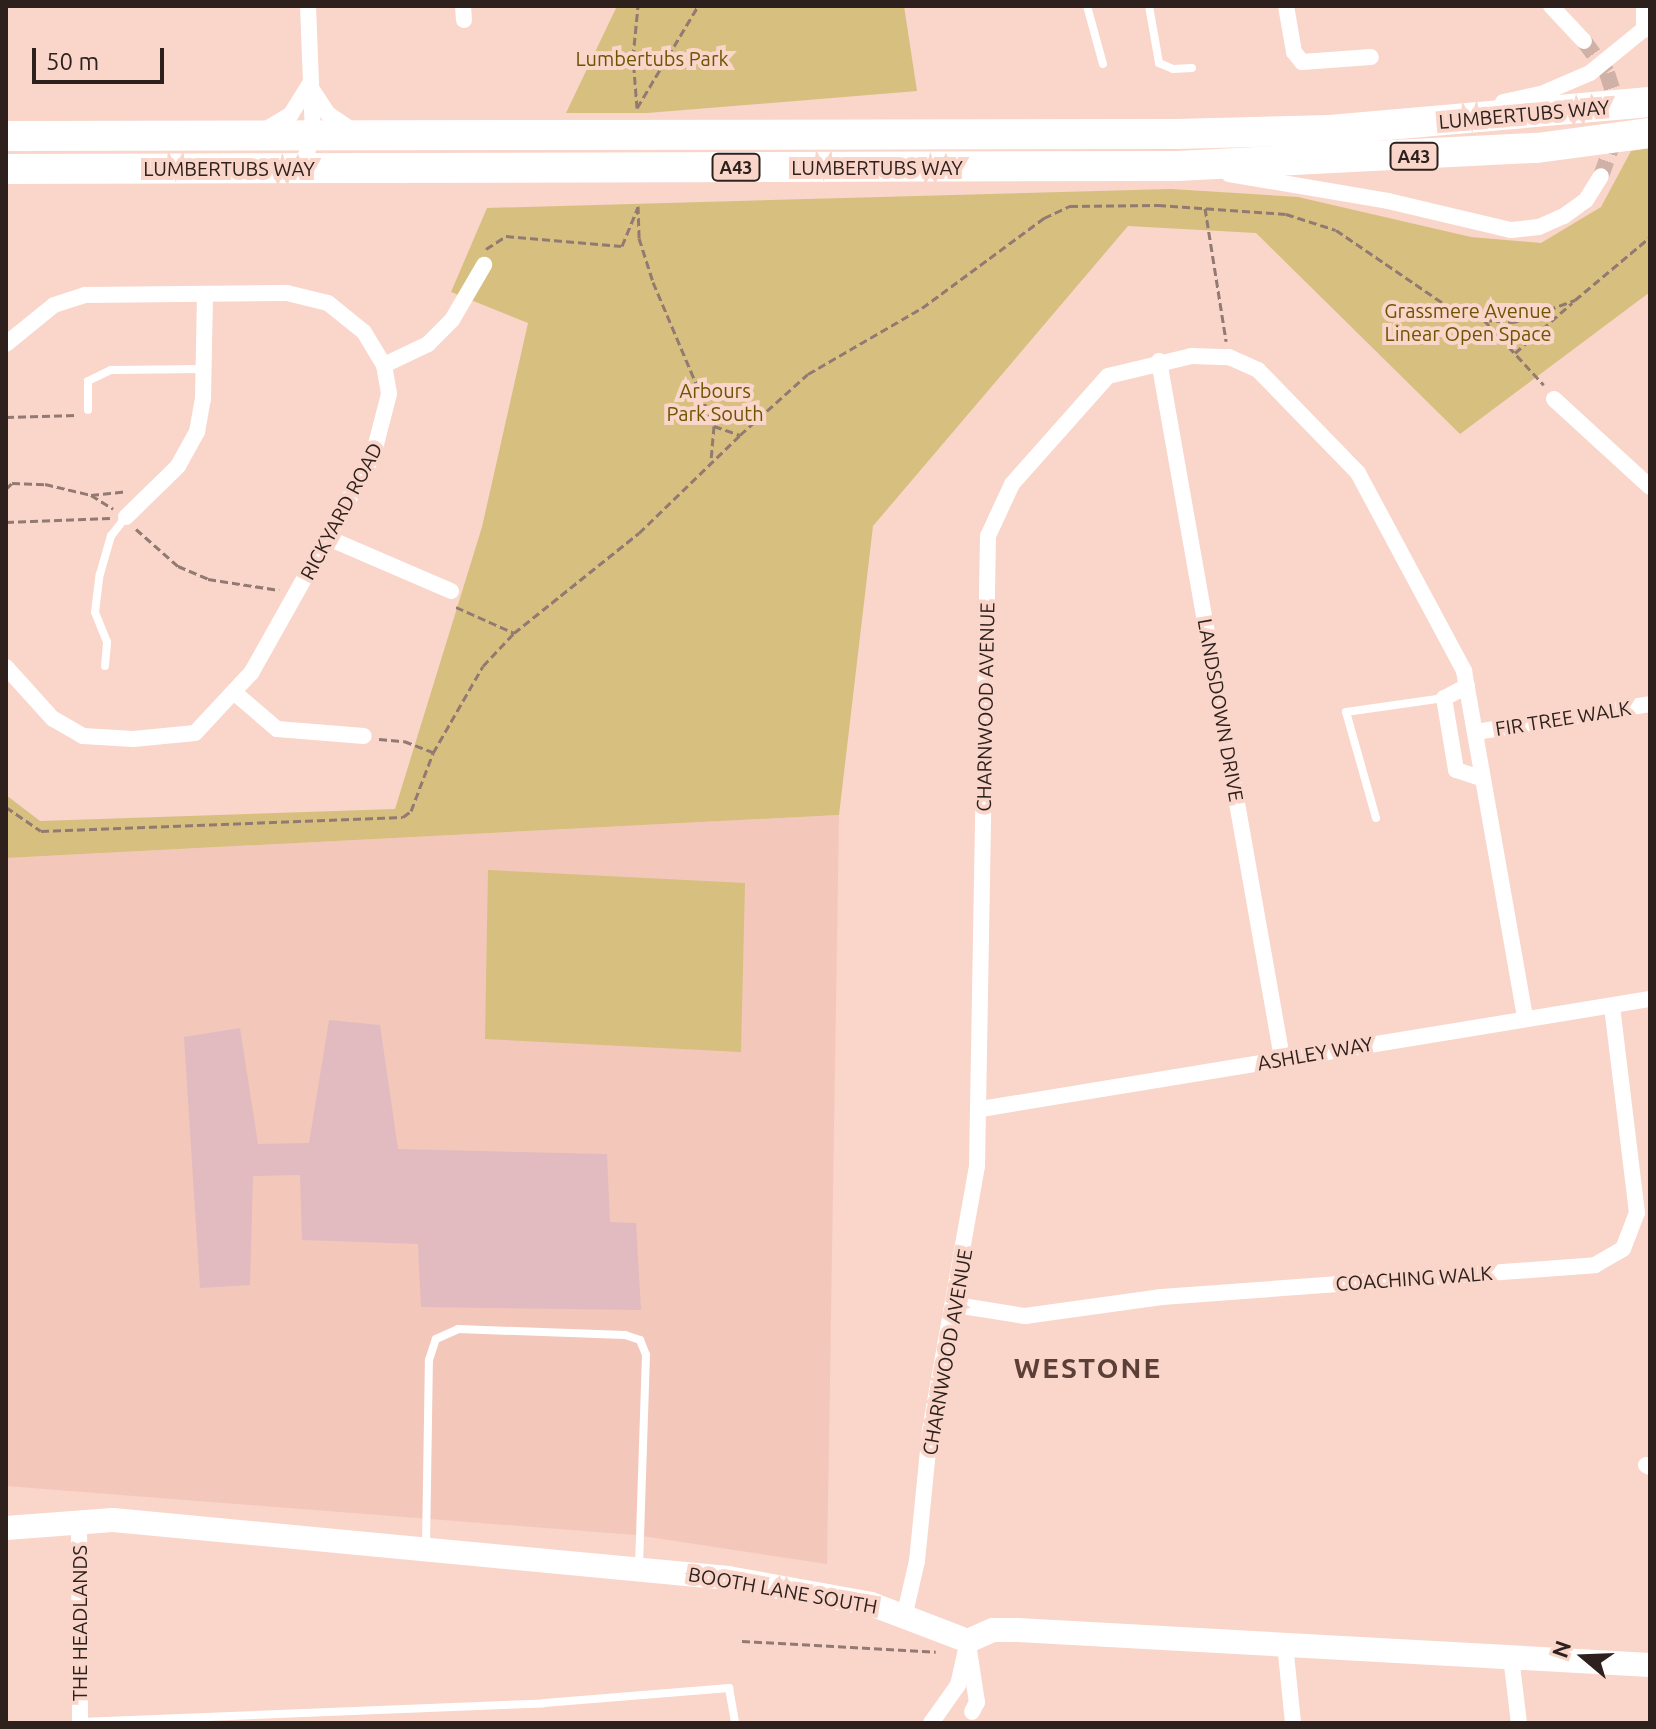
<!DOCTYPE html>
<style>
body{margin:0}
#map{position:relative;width:1656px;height:1729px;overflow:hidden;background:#f9d5ca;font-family:Ubuntu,sans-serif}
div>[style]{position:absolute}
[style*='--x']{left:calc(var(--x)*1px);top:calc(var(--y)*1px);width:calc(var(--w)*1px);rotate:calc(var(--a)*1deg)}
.built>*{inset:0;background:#f3c8ba}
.green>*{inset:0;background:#d7bf7f}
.building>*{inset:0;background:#e1bbbf}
.street-tunnel>*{height:16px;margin-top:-8px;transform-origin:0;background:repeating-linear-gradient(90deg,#d0b1a7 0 16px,transparent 0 24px)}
.path>*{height:3px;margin-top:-1.5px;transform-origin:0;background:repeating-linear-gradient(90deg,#927a72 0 8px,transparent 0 12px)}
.lane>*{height:8px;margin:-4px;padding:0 4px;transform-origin:4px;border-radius:4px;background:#fff}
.street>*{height:16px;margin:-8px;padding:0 8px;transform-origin:8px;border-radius:8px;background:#fff}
.secondary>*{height:24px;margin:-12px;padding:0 12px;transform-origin:12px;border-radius:12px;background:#fff}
.highway>*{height:30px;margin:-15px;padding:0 15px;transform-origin:15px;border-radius:15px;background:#fff}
span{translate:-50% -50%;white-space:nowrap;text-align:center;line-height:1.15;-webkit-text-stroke:8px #f9d5ca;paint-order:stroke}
.shield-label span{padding:2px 6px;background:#f9d5ca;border:2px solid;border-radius:6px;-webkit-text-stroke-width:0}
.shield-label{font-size:18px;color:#2e211d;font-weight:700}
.park-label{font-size:20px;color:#6c5501}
.street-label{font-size:20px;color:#2e211d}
.district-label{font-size:28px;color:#5c3f36;font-weight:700;letter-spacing:2px}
.frame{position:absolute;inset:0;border:8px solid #2e211d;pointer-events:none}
.north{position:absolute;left:1544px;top:1617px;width:80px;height:80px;-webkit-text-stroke:6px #f9d5ca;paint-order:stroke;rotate:289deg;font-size:22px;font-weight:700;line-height:32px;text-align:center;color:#2e211d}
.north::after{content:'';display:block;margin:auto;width:28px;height:36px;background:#2e211d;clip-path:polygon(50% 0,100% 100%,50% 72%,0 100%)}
.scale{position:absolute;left:32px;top:48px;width:132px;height:36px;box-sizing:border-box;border:4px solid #2e211d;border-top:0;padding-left:10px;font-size:24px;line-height:28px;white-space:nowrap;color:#2e211d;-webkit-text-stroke:6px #f9d5ca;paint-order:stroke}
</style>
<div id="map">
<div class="built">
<div style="clip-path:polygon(839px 815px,827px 1564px,636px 1535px,6px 1486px,6px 858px)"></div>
</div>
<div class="green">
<div style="clip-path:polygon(617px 6px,904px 6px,917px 91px,647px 113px,566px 113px)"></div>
<div style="clip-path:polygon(1650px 148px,1650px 292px,1460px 434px,1256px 233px,1128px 226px,873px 526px,839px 815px,6px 858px,6px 795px,40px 821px,395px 809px,482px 527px,528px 323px,451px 292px,487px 208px,1171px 189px,1298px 197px,1471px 237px,1541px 243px,1601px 207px,1631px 151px)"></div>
<div style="clip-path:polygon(488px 870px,745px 883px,741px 1052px,485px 1039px)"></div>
</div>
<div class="building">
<div style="clip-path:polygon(329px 1020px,380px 1025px,398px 1149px,607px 1154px,610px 1222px,636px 1223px,641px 1310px,421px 1307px,418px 1244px,302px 1240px,300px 1175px,253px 1176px,250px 1285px,200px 1288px,184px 1037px,240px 1028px,258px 1144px,309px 1143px)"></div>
</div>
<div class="street-tunnel">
<div style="--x:1584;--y:41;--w:39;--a:54"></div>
<div style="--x:1607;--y:73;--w:38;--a:72"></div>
<div style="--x:1601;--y:176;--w:47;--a:-70"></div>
</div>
<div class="path">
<div style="--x:637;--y:108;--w:119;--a:-59.1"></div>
<div style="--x:637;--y:108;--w:51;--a:-94.5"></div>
<div style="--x:633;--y:57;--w:51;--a:-84.4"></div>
<div style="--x:638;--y:206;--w:32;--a:88"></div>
<div style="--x:639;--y:238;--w:46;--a:72.3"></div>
<div style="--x:653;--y:282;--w:156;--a:67"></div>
<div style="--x:714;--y:426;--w:36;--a:95"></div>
<div style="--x:1205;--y:208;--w:135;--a:81"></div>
<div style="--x:486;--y:249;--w:24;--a:-33"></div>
<div style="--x:506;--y:236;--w:116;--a:4.9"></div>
<div style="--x:622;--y:246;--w:42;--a:-67.7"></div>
<div style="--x:1484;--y:320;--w:88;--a:47.3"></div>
<div style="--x:1515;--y:353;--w:76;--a:-41.3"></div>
<div style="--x:6;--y:417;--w:71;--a:-1.6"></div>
<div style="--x:714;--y:426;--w:28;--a:19"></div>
<div style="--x:740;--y:435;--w:91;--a:-41.9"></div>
<div style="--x:808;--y:374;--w:132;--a:-30.1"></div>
<div style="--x:922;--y:308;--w:152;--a:-36.4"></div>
<div style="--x:1044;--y:218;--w:29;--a:-25"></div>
<div style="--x:1070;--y:206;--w:88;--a:-0.7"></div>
<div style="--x:1158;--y:205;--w:128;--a:4"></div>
<div style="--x:1286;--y:214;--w:52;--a:17.7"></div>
<div style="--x:1336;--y:230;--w:133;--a:34.3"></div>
<div style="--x:1446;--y:305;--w:41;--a:21.5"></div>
<div style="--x:1484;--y:320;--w:30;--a:4"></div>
<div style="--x:1514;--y:322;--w:65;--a:-19.8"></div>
<div style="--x:1575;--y:300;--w:98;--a:-40"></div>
<div style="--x:6;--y:489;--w:8;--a:-45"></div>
<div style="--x:12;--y:483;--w:33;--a:2"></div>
<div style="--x:45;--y:484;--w:47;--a:13.4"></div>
<div style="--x:91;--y:495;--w:26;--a:32"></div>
<div style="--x:91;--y:495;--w:36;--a:-6"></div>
<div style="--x:6;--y:522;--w:104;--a:-2.2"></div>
<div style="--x:136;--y:529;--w:56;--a:41.4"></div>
<div style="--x:178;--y:566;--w:33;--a:23"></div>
<div style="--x:208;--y:579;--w:72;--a:8.8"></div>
<div style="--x:456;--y:607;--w:64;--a:24.1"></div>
<div style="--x:514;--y:633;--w:160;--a:-38.7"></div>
<div style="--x:639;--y:533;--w:141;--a:-44.1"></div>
<div style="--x:379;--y:739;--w:25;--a:5"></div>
<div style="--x:404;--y:741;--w:31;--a:21"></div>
<div style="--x:6;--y:807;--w:42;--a:34.4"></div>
<div style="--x:41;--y:831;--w:362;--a:-2.2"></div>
<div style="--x:403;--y:817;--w:10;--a:-37"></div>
<div style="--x:411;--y:811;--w:62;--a:-69.2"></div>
<div style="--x:433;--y:753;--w:100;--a:-60.1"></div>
<div style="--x:483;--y:666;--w:45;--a:-46.8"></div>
<div style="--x:742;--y:1641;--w:194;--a:3.2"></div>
</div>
<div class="lane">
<div style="--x:1087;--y:6;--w:60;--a:74.6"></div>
<div style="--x:1149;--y:6;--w:58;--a:80"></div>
<div style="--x:1159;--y:63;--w:15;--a:23"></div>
<div style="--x:1173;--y:69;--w:19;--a:-3"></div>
<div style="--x:88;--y:410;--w:29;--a:-90"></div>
<div style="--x:88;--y:381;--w:25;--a:-26"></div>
<div style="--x:111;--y:370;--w:92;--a:-0.6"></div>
<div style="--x:105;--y:666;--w:24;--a:-85"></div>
<div style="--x:107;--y:642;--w:32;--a:-112"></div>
<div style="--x:95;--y:612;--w:38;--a:-83"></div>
<div style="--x:100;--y:574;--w:40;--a:-74"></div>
<div style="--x:111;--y:536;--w:24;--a:-52"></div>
<div style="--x:1376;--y:818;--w:110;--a:-105.8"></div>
<div style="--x:1346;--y:712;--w:99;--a:-8.1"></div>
<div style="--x:426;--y:1546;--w:186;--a:-89.1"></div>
<div style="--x:429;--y:1360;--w:22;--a:-72"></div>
<div style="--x:436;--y:1339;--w:24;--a:-24"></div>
<div style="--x:458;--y:1329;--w:167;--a:2.1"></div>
<div style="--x:625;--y:1335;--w:16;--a:18"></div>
<div style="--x:640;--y:1340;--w:16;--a:68"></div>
<div style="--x:646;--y:1355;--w:213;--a:91.9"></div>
<div style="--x:80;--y:1722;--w:464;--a:-2.3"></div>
<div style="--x:544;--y:1703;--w:186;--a:-4.6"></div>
<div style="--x:729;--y:1688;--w:36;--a:80"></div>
</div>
<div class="street">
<div style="--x:463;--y:6;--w:14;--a:86"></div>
<div style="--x:1286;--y:6;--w:47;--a:80.1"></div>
<div style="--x:1294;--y:52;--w:13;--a:51"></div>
<div style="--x:1302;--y:62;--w:69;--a:-4.1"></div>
<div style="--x:1551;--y:6;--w:48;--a:46.7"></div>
<div style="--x:1644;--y:6;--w:24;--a:90"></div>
<div style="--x:313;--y:91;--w:27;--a:57"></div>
<div style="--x:328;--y:114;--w:29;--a:34"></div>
<div style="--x:1503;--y:102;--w:39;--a:-12"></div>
<div style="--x:1541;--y:94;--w:53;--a:-23.2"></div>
<div style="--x:1590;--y:73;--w:77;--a:-39.2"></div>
<div style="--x:263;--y:131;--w:33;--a:-31"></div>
<div style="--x:291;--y:114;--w:38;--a:-58"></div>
<div style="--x:295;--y:167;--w:13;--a:-42"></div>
<div style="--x:305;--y:158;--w:24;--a:-71"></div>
<div style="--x:313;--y:135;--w:129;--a:-92.2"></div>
<div style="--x:1229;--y:174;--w:161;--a:9.6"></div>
<div style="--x:1388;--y:201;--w:126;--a:13.3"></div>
<div style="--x:1511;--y:230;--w:28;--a:-6"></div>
<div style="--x:1539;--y:227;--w:27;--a:-24"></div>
<div style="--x:1564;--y:216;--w:27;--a:-36"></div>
<div style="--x:1586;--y:200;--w:28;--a:-58"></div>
<div style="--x:6;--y:344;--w:62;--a:-39.1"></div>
<div style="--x:54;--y:305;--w:33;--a:-18"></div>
<div style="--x:85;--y:295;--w:202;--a:-0.6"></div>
<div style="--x:287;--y:293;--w:42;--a:13.7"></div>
<div style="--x:328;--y:303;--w:46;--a:38.9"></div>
<div style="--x:364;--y:332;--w:39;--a:59"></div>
<div style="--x:384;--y:365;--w:29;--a:80"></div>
<div style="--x:389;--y:394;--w:64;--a:104.5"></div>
<div style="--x:373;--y:456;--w:249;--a:119.3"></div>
<div style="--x:251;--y:673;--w:82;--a:133"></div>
<div style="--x:195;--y:733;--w:62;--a:174.5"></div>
<div style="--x:133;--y:739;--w:50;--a:-176.6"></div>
<div style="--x:83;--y:736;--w:34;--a:-150"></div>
<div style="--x:53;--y:719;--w:70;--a:-132.1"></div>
<div style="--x:1159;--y:361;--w:708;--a:79.99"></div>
<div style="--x:384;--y:365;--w:49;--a:-25.5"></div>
<div style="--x:428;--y:344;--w:34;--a:-45"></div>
<div style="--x:452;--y:320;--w:64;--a:-59.8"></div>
<div style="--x:1554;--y:399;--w:130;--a:42.5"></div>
<div style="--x:126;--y:517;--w:73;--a:-44.4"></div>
<div style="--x:178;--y:466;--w:39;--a:-61"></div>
<div style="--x:197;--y:432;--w:34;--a:-80"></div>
<div style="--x:203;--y:399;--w:105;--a:-88.9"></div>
<div style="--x:328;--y:538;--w:134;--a:23.3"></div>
<div style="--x:1467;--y:686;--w:26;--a:152"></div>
<div style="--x:1444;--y:698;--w:73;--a:80.5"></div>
<div style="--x:1456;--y:770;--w:28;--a:18"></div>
<div style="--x:236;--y:694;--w:54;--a:40.5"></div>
<div style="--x:277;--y:729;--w:87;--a:4.6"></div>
<div style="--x:1476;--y:732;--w:176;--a:-9.1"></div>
<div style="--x:981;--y:1109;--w:678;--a:-9.34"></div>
<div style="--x:956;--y:1305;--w:70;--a:9.1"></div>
<div style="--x:1025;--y:1316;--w:138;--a:-7.9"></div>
<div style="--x:1162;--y:1297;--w:434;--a:-4.2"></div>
<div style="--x:1595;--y:1265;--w:32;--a:-30"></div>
<div style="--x:1623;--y:1249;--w:39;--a:-69"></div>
<div style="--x:1637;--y:1213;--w:209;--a:-96.9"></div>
<div style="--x:1646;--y:1465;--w:4;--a:27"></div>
<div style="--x:79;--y:1523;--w:200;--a:89.7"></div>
<div style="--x:905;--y:1613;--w:53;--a:-77"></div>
<div style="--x:917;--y:1561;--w:132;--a:-84.3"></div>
<div style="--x:930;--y:1430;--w:268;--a:-79.9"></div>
<div style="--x:977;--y:1166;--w:630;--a:-89"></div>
<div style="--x:988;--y:536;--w:57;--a:-65.2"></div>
<div style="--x:1012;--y:484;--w:144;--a:-48.4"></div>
<div style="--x:1108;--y:376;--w:85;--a:-13.5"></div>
<div style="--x:1191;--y:356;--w:38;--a:2"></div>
<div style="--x:1229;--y:357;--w:32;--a:24"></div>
<div style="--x:1258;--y:370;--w:144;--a:45.8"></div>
<div style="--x:1358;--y:473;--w:225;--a:61.8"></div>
<div style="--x:1464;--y:671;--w:351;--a:80"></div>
<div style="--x:1285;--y:1644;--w:79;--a:84.2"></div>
<div style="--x:969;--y:1650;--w:53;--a:81.3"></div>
<div style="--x:977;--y:1702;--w:11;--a:117"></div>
<div style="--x:1511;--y:1657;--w:66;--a:83.1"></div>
<div style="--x:931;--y:1723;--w:47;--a:-54.6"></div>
<div style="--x:958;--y:1685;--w:45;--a:-77.2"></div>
</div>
<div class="secondary">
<div style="--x:6;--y:1528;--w:107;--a:-4.3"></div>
<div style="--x:113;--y:1520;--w:618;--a:5.39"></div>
<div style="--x:728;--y:1578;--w:145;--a:10.3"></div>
<div style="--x:871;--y:1604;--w:104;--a:20.9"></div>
<div style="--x:968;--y:1641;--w:27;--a:-24"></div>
<div style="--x:993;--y:1630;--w:25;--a:0"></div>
<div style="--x:1018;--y:1630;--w:633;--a:3.17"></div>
</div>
<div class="highway">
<div style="--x:6;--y:136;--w:1169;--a:-0.1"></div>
<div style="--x:1175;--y:134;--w:155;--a:-1.5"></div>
<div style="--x:1330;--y:130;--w:321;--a:-5"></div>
<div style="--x:6;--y:169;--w:1171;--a:-0.15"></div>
<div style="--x:1177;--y:166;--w:360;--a:-2.9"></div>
<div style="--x:1537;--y:148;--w:114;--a:-7.6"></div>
</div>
<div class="shield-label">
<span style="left:1414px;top:156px">A43</span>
<span style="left:736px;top:167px">A43</span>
</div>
<div class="park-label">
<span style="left:652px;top:58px">Lumbertubs Park</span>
<span style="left:1468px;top:322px">Grassmere Avenue<br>Linear Open Space</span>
<span style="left:715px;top:402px">Arbours<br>Park South</span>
</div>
<div class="street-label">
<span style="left:1524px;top:114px;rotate:-5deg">LUMBERTUBS WAY</span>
<span style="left:877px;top:167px">LUMBERTUBS WAY</span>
<span style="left:229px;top:168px">LUMBERTUBS WAY</span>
<span style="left:341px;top:511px;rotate:-62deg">RICKYARD ROAD</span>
<span style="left:985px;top:707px;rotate:-89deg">CHARNWOOD AVENUE</span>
<span style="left:1221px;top:710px;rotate:80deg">LANDSDOWN DRIVE</span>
<span style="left:1563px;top:718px;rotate:-9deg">FIR TREE WALK</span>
<span style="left:1315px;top:1053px;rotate:-10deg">ASHLEY WAY</span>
<span style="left:1414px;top:1278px;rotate:-4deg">COACHING WALK</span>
<span style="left:947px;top:1352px;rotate:-80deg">CHARNWOOD AVENUE</span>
<span style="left:783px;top:1590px;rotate:10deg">BOOTH LANE SOUTH</span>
<span style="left:79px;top:1623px;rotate:-90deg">THE HEADLANDS</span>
</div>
<div class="district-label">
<span style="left:1088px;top:1368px">WESTONE</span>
</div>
<div class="frame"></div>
<div class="north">N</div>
<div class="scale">50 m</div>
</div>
